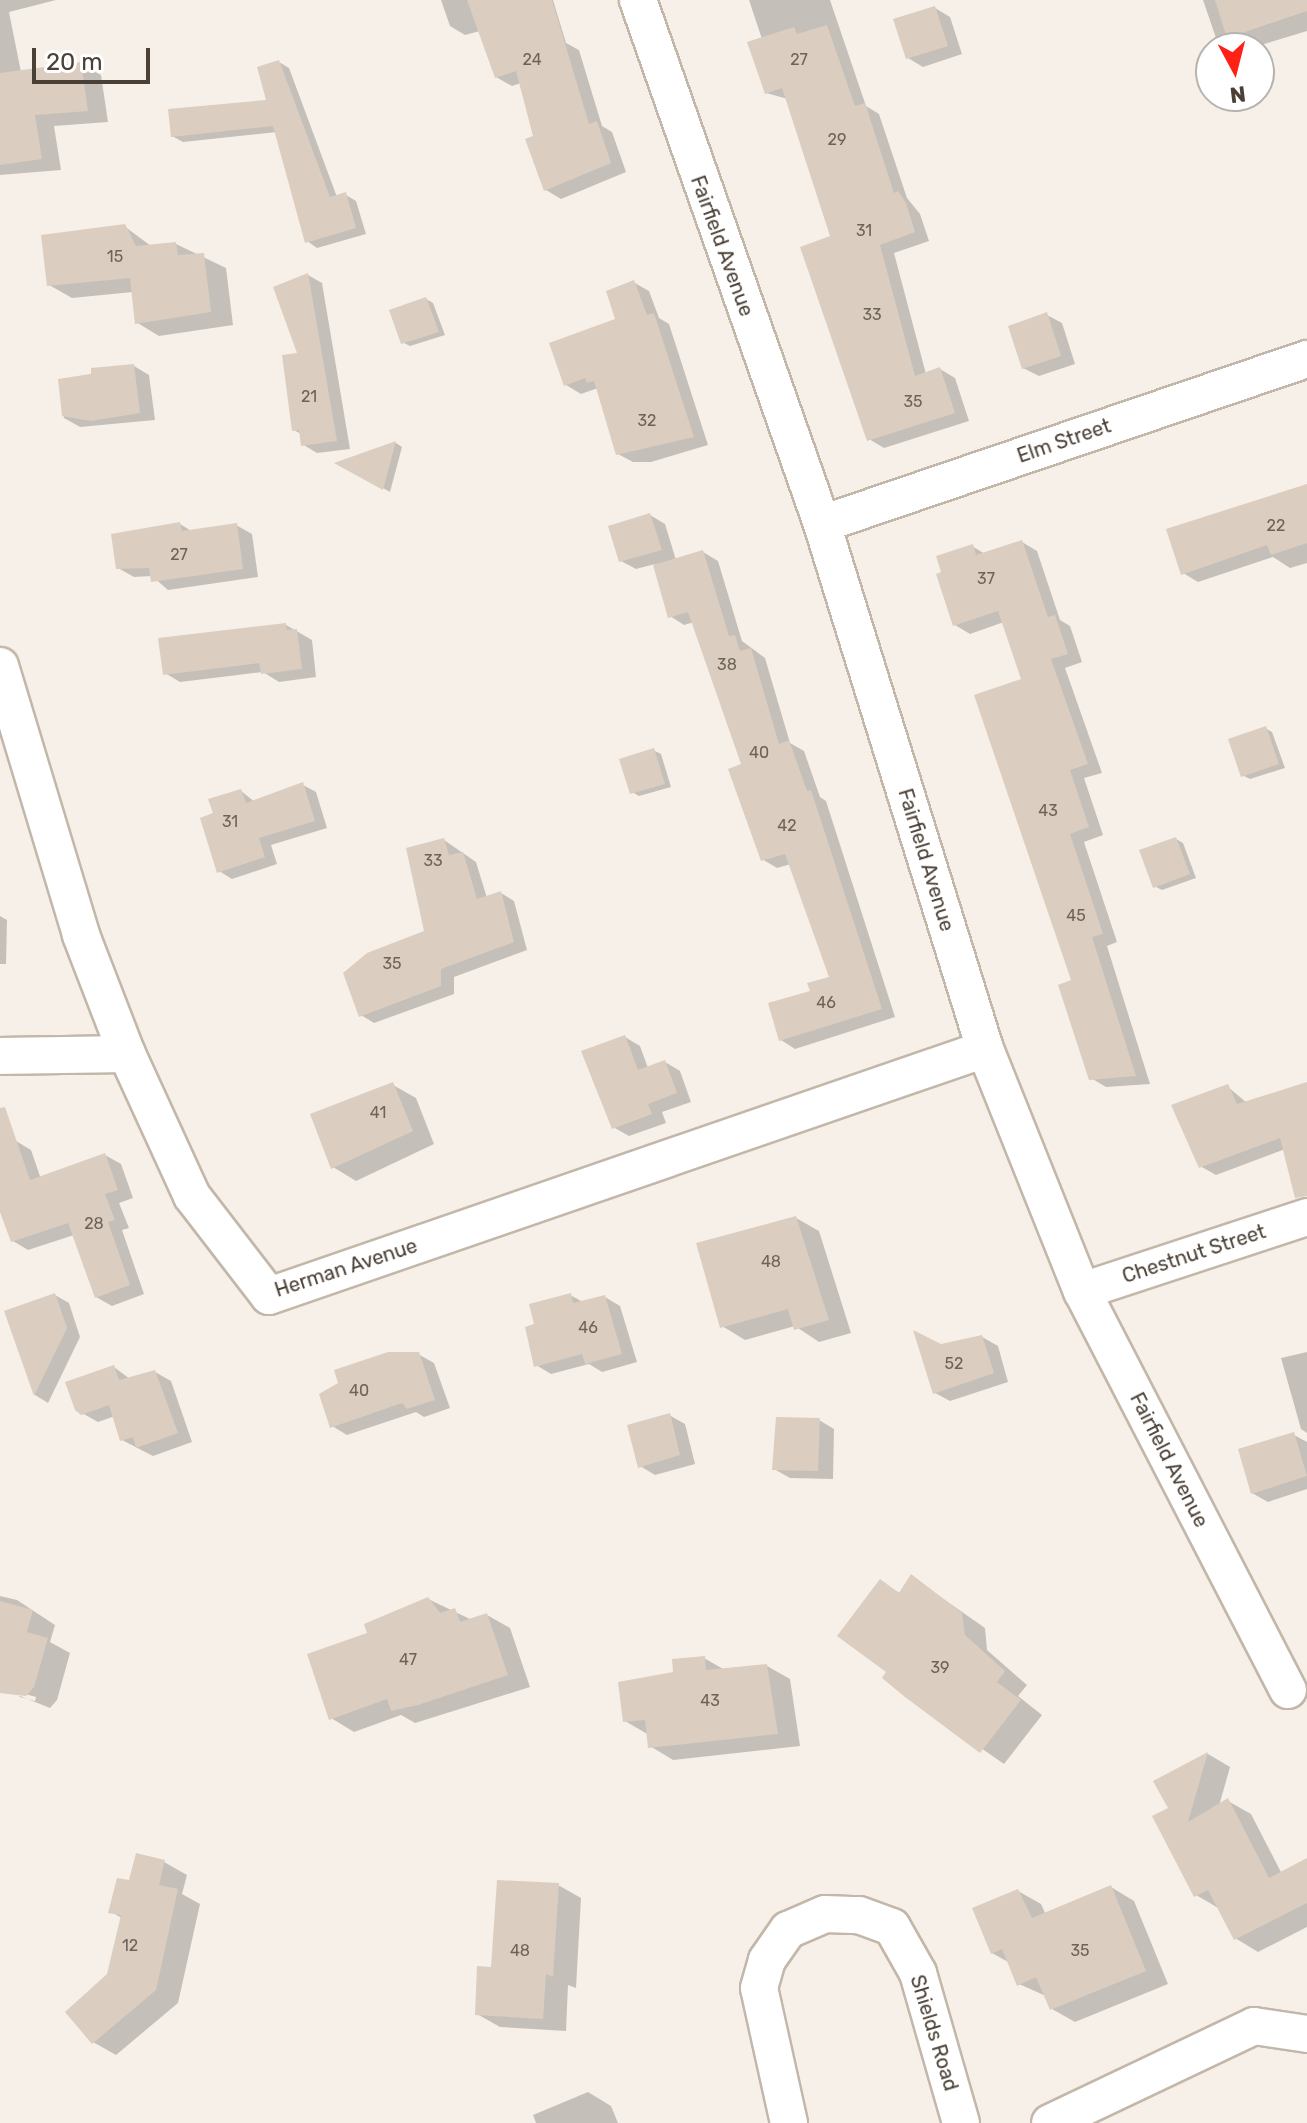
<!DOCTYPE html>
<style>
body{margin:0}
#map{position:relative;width:1307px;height:2123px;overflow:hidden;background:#f6f0e8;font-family:Rubik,sans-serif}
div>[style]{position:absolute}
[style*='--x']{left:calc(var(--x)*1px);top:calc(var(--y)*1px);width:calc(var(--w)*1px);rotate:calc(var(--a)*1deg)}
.shadow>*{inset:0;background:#0003}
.building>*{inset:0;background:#dbcdbf}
.roads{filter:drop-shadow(2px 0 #c2b7a9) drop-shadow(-2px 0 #c2b7a9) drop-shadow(0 2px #c2b7a9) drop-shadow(0 -2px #c2b7a9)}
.minor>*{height:36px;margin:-18px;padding:0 18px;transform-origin:18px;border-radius:18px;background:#fff}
span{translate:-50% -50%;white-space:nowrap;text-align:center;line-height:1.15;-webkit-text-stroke:6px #fff;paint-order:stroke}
.number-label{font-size:16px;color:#6e6358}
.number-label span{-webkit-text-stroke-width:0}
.street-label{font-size:20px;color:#4a4036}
.north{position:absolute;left:1195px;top:32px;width:80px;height:80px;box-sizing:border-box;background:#fff;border:2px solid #b7b3af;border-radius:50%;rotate:173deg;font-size:22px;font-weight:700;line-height:32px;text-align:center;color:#4a4036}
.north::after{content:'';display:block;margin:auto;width:28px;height:36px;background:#ff2116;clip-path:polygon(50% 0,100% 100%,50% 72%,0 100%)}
.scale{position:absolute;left:32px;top:48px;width:118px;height:36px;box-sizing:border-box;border:4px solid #4a4036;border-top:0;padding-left:10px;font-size:24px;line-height:28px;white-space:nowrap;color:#4a4036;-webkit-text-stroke:6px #fff;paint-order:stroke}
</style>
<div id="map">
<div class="shadow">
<div style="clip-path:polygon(0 0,56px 0,9px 12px,21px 72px,81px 64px,101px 75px,108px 122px,54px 126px,61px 170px,0 175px)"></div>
<div style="clip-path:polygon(441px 0,553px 0,566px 43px,579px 50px,602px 126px,612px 132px,626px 172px,561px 199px,546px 190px,521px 83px,512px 86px,496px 77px,480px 31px,465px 35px,450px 26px)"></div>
<div style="clip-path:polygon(749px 0,830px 0,866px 106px,879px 114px,907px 198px,920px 214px,929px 241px,894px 253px,926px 374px,940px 369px,955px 378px,969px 421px,884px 448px,869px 439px,832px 237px,788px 99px,766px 93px,762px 39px)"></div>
<div style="clip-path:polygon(1203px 0,1307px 0,1307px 31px,1251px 48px,1232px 48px,1216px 38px)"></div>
<div style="clip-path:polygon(935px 8px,950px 17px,962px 54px,923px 67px,908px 58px)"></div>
<div style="clip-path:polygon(279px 62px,289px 68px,337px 197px,346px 195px,356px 201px,366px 234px,317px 248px,307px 241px,277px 132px,183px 142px,172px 136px,269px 102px)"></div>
<div style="clip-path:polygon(124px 226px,151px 246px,176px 244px,226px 268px,233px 325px,159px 336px,136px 322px,133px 292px,72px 298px,49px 285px)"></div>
<div style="clip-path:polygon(308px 275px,322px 283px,350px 449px,317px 453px,302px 444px,301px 434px,294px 430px)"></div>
<div style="clip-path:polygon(633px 282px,649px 291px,659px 318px,669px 324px,708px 445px,651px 462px,633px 462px,618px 454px,598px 388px,581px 394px,566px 385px,617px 320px)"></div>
<div style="clip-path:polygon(426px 299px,433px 303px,445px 335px,410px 346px,402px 342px)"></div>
<div style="clip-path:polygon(1047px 315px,1062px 323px,1075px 364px,1039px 376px,1023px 368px)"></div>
<div style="clip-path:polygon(134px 366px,149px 375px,155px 420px,80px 427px,64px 418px,60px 380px)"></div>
<div style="clip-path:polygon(396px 443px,402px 447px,390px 492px,339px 463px)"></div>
<div style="clip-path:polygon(1307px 484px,1307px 563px,1290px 568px,1273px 557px,1198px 582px,1183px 573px)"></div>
<div style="clip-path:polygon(650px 515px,665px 524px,676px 560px,703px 552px,718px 561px,742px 641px,765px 658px,790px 743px,804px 751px,820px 797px,826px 801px,895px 1017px,795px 1049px,781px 1040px,812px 992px,832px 978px,791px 864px,777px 868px,762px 859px,744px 765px,694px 622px,684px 625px,670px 616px,655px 564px,636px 569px,621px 561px)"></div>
<div style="clip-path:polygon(180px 524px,193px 532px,236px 525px,252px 534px,258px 577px,168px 590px,152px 576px,134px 577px,118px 568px)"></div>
<div style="clip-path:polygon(1022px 542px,1037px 551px,1060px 620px,1070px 626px,1082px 662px,1065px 668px,1102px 773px,1084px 778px,1103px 835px,1084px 842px,1117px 942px,1107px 946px,1150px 1084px,1106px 1087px,1091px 1078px,1024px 680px,1004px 622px,970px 634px,955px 625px,972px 546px,985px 554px)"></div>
<div style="clip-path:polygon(286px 625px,312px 640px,316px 677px,279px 682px,263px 672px,180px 682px,165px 673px)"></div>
<div style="clip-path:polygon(1265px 728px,1272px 732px,1285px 768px,1250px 779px,1242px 775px)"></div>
<div style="clip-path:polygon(653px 750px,661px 754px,671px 787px,639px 796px,632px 792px)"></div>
<div style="clip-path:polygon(303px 785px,316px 792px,327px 828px,271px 845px,277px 864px,232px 879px,219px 871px,215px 815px,241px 791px,255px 802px)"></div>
<div style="clip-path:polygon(1176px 839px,1183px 843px,1196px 878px,1162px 890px,1154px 886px)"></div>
<div style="clip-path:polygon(444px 840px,476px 862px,487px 898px,501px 893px,514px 901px,527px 950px,454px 977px,454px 994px,374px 1023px,361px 1015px,427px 933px)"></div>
<div style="clip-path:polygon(0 916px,7px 920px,6px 964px,0 964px)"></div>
<div style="clip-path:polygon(625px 1037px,640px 1046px,648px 1068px,665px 1062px,680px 1071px,691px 1102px,662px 1112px,666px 1123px,629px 1136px,613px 1127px)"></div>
<div style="clip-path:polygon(1307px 1084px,1307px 1153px,1288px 1148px,1216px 1175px,1200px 1166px,1228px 1087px,1247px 1103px)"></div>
<div style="clip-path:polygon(393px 1085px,416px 1098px,434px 1144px,356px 1181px,333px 1167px)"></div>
<div style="clip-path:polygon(16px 1141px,31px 1150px,41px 1179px,105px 1155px,121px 1164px,133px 1198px,119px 1203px,129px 1228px,122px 1230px,144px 1294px,112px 1306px,96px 1297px,74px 1235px,28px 1250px,13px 1241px,0 1209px,0 1146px)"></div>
<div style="clip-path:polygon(796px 1218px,819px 1231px,851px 1333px,819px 1342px,795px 1326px,745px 1340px,722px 1326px)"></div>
<div style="clip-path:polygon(55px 1295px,69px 1303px,80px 1337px,48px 1403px,35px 1395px,6px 1312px)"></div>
<div style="clip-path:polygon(570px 1295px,583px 1302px,605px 1297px,620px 1306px,637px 1362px,602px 1372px,589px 1364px,551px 1374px,536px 1365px,537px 1326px)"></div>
<div style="clip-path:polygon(982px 1337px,998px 1346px,1008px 1382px,950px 1401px,935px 1393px,941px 1346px)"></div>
<div style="clip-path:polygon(1307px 1352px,1307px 1433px,1301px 1429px,1281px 1358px)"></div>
<div style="clip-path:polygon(418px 1354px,434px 1363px,450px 1408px,424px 1417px,416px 1412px,347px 1435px,332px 1426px)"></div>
<div style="clip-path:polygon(114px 1367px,130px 1379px,155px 1372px,171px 1381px,192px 1442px,153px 1456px,122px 1440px,115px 1416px,98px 1422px,82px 1413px)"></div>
<div style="clip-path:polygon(669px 1415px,685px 1424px,695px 1464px,655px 1475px,640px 1466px)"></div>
<div style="clip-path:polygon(819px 1420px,834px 1429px,833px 1479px,790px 1478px,774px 1469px)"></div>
<div style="clip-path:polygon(1294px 1435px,1307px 1442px,1307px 1489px,1268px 1502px,1252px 1493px)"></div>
<div style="clip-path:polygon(912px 1577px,985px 1628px,987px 1650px,1027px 1685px,1018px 1696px,1042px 1715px,1004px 1764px,906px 1696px,889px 1672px,880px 1582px,900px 1593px)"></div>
<div style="clip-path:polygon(evenodd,0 1596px,17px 1600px,55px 1625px,50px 1642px,70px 1653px,57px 1700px,50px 1708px,0 1688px,0 1596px,14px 1691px,36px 1697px,35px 1701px,20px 1697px,14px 1691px)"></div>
<div style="clip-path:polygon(428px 1599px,472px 1620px,487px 1615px,510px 1628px,530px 1687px,415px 1723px,401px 1715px,354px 1732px,331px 1718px)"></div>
<div style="clip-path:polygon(704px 1658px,725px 1670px,767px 1666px,790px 1679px,800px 1746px,673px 1760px,650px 1746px,649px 1735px,625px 1721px,675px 1673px)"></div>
<div style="clip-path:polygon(1208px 1754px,1230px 1767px,1219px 1806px,1228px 1801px,1251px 1814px,1282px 1874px,1307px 1861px,1307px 1927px,1258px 1952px,1235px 1938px,1220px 1909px,1196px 1895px,1170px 1809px,1156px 1781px)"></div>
<div style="clip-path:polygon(164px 1862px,187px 1875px,182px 1894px,200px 1904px,178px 2003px,116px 2055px,93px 2042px,122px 1918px,111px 1912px,130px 1882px)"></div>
<div style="clip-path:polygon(558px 1885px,581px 1898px,576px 1988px,568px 1985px,566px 2031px,500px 2027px,477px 2014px,493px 1969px)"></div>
<div style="clip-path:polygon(1111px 1887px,1134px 1901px,1168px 1984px,1075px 2022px,1052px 2009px,1046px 1996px,1019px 1984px,1010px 1963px,992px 1953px,1018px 1891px,1041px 1904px,1046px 1915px)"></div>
<div style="clip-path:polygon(588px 2092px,611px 2106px,618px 2123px,536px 2123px,533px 2115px)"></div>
</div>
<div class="building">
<div style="clip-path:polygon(467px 0,552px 0,589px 124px,597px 121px,611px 163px,544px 191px,525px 139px,533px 136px,516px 71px,495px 78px)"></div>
<div style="clip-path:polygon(1215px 0,1307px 0,1307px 11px,1227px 38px)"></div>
<div style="clip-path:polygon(935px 6px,948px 46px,906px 59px,893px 19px)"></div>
<div style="clip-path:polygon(827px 25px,855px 106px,865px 103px,894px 193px,898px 191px,906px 203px,915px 232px,880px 245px,915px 376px,940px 367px,955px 413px,867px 441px,800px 247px,830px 236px,782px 88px,765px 94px,747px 42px,794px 27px,797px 34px)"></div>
<div style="clip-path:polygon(279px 60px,330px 197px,346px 192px,356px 228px,305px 243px,273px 126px,171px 137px,168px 109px,266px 100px,257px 67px)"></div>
<div style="clip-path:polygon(81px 62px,88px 111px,35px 115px,42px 159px,0 165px,0 73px)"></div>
<div style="clip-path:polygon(125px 224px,136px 246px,176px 242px,178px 255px,204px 253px,211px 312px,135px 324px,130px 278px,47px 286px,41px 235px)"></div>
<div style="clip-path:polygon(308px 273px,337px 441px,301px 446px,299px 430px,292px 431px,282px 355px,297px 353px,273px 287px)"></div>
<div style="clip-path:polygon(634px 280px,647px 315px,654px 313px,694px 437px,616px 455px,594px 381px,587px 383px,585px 378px,564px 386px,549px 343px,615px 319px,606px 291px)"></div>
<div style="clip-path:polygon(426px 297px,439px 332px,401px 344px,389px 310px)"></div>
<div style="clip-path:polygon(1047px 312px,1061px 356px,1022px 369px,1008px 326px)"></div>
<div style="clip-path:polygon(134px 364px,140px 413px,91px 421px,62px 416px,58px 379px,91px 374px,91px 368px)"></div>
<div style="clip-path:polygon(396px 441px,383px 490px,334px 463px)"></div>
<div style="clip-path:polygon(1307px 484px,1307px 543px,1271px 555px,1267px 545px,1181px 575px,1166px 529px)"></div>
<div style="clip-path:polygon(650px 513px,662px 550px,619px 562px,608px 526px)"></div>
<div style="clip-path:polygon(180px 522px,182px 531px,237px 523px,243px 569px,151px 582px,149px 568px,116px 569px,111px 534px)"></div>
<div style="clip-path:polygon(1022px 540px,1048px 617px,1055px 615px,1068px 654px,1051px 659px,1088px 764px,1070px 770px,1089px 827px,1070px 834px,1103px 934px,1092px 937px,1136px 1076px,1089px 1080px,1058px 985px,1071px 980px,974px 695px,1021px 679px,998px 611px,953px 626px,936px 574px,941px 572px,936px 556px,973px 544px,976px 555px)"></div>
<div style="clip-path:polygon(703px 550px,729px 636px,735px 635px,740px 651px,751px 648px,779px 744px,789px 740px,807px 791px,811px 790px,882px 1009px,779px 1041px,768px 1003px,810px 991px,807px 983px,829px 977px,785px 854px,761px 861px,728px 769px,741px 764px,688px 612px,668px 618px,653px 565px)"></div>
<div style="clip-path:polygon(286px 623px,287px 630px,297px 629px,302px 669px,261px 674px,259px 663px,163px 675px,158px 638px)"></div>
<div style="clip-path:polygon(1266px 726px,1279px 764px,1241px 777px,1228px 739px)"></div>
<div style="clip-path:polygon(654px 748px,665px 784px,630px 794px,619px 759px)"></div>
<div style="clip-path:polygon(303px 782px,315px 821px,259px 838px,265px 857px,217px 873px,200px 818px,213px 813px,208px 799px,241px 789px,246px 803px)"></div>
<div style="clip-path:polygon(1176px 837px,1190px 874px,1153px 888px,1139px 850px)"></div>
<div style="clip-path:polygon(444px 838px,449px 855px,463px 852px,477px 899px,501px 891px,514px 942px,441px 969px,441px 986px,359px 1017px,343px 973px,367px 953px,424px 931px,406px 848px)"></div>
<div style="clip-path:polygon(625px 1035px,638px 1070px,665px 1060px,677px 1093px,648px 1104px,652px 1114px,612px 1129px,581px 1051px)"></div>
<div style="clip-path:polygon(393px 1082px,413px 1131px,331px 1169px,310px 1114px)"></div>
<div style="clip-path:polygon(1307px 1082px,1307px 1196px,1295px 1198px,1280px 1138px,1199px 1168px,1171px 1105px,1228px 1084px,1237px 1104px)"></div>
<div style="clip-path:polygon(5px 1107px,30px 1180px,105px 1153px,118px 1190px,105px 1194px,115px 1220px,108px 1222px,130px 1285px,95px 1298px,68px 1223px,11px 1242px,0 1212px,0 1108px)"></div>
<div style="clip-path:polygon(796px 1216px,829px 1320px,794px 1330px,788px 1309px,720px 1328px,696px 1243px)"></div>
<div style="clip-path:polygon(55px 1293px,67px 1328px,34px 1396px,4px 1311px)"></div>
<div style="clip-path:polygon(571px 1293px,573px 1303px,605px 1295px,622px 1354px,585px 1364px,582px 1354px,534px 1367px,525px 1327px,534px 1324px,529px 1304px)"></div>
<div style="clip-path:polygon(913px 1330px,941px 1344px,982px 1335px,994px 1373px,933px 1394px)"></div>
<div style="clip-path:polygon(388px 1352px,419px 1352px,435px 1400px,407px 1409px,402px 1403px,330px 1428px,319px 1394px,338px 1383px,334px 1370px)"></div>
<div style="clip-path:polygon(114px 1365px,119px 1380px,155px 1370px,178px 1433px,136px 1448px,133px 1437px,120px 1441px,109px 1405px,81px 1415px,75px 1410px,65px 1382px)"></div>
<div style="clip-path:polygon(670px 1413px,680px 1455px,638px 1468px,627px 1425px)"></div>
<div style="clip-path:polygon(776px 1417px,820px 1418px,818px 1471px,772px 1470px)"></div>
<div style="clip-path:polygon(1294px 1432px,1307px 1476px,1251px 1494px,1238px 1449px)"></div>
<div style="clip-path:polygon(911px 1574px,962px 1613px,965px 1635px,1005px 1671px,997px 1682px,1021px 1700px,980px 1753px,905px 1697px,882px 1678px,886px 1672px,837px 1636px,880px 1579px,899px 1593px)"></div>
<div style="clip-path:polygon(428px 1597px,440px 1613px,455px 1608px,460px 1622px,487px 1613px,508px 1675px,418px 1705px,391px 1711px,387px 1699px,329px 1720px,307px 1654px,367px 1633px,364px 1624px)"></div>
<div style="clip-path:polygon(0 1601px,33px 1610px,27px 1632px,48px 1638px,34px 1687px,26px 1696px,0 1693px)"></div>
<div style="clip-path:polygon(705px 1656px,706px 1670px,767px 1664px,778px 1734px,648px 1748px,645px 1720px,623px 1722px,618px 1682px,673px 1672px,672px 1659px)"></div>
<div style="clip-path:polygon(1208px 1752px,1188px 1822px,1228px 1798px,1269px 1878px,1307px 1858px,1307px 1903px,1234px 1940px,1208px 1890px,1194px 1897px,1152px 1816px,1168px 1808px,1153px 1781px)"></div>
<div style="clip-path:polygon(136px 1853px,165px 1860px,159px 1885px,178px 1889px,156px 1990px,92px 2044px,65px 2012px,107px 1974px,121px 1915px,108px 1913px,117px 1878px,129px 1880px)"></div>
<div style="clip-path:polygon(497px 1880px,559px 1883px,553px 1977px,546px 1974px,543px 2019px,475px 2015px,477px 1966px,491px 1967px)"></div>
<div style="clip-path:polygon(1111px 1885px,1146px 1971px,1050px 2010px,1036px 1977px,1017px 1986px,1002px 1949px,991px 1954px,972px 1908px,1018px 1889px,1032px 1918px)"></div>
</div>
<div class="roads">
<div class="minor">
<div style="--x:638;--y:0;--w:555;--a:70.65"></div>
<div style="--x:822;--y:524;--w:550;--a:72.75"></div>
<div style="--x:985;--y:1049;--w:261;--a:68.2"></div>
<div style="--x:1082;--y:1291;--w:449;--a:62.7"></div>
<div style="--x:822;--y:524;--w:512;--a:-18.79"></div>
<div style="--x:0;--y:666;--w:281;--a:73.2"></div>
<div style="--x:81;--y:935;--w:128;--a:68.9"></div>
<div style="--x:127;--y:1054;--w:156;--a:65.4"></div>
<div style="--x:192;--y:1196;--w:126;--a:52.4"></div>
<div style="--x:269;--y:1296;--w:757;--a:-19.03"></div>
<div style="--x:0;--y:1056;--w:127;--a:-0.9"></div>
<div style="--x:1082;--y:1291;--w:237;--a:-18.2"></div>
<div style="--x:789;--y:2123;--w:138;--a:-102.5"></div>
<div style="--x:759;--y:1988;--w:29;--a:-74"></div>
<div style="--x:767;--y:1960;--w:37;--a:-55"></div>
<div style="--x:788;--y:1930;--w:40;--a:-23.4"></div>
<div style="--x:825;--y:1914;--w:34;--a:2"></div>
<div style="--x:859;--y:1915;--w:35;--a:20"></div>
<div style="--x:892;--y:1927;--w:53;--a:60.5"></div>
<div style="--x:918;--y:1973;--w:156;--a:74"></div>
<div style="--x:1050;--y:2123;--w:226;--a:-25.4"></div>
<div style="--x:1254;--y:2026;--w:54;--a:8.6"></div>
</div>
</div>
<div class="number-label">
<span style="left:532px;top:60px">24</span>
<span style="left:799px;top:60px">27</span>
<span style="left:837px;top:140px">29</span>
<span style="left:864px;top:231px">31</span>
<span style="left:115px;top:257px">15</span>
<span style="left:872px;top:315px">33</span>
<span style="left:309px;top:397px">21</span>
<span style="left:913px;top:402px">35</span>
<span style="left:647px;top:421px">32</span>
<span style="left:1276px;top:526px">22</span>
<span style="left:179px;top:555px">27</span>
<span style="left:986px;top:579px">37</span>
<span style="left:727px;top:665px">38</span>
<span style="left:759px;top:753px">40</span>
<span style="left:1048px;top:811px">43</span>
<span style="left:230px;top:822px">31</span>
<span style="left:787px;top:826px">42</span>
<span style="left:433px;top:861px">33</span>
<span style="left:1076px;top:916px">45</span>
<span style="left:392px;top:964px">35</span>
<span style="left:826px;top:1003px">46</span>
<span style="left:378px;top:1113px">41</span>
<span style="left:94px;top:1224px">28</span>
<span style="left:771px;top:1262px">48</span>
<span style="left:588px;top:1328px">46</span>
<span style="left:954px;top:1364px">52</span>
<span style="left:359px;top:1391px">40</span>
<span style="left:408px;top:1660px">47</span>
<span style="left:940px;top:1668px">39</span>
<span style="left:710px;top:1701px">43</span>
<span style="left:130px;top:1946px">12</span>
<span style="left:520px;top:1951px">48</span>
<span style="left:1080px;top:1951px">35</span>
</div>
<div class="street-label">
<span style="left:722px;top:246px;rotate:70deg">Fairfield Avenue</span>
<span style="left:1064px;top:441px;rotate:-19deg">Elm Street</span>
<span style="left:926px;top:860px;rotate:73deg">Fairfield Avenue</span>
<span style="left:1194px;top:1254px;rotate:-18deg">Chestnut Street</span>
<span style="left:346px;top:1268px;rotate:-18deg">Herman Avenue</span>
<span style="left:1169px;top:1460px;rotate:63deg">Fairfield Avenue</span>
<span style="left:934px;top:2033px;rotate:73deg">Shields Road</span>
</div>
<div class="north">N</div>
<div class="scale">20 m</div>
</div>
